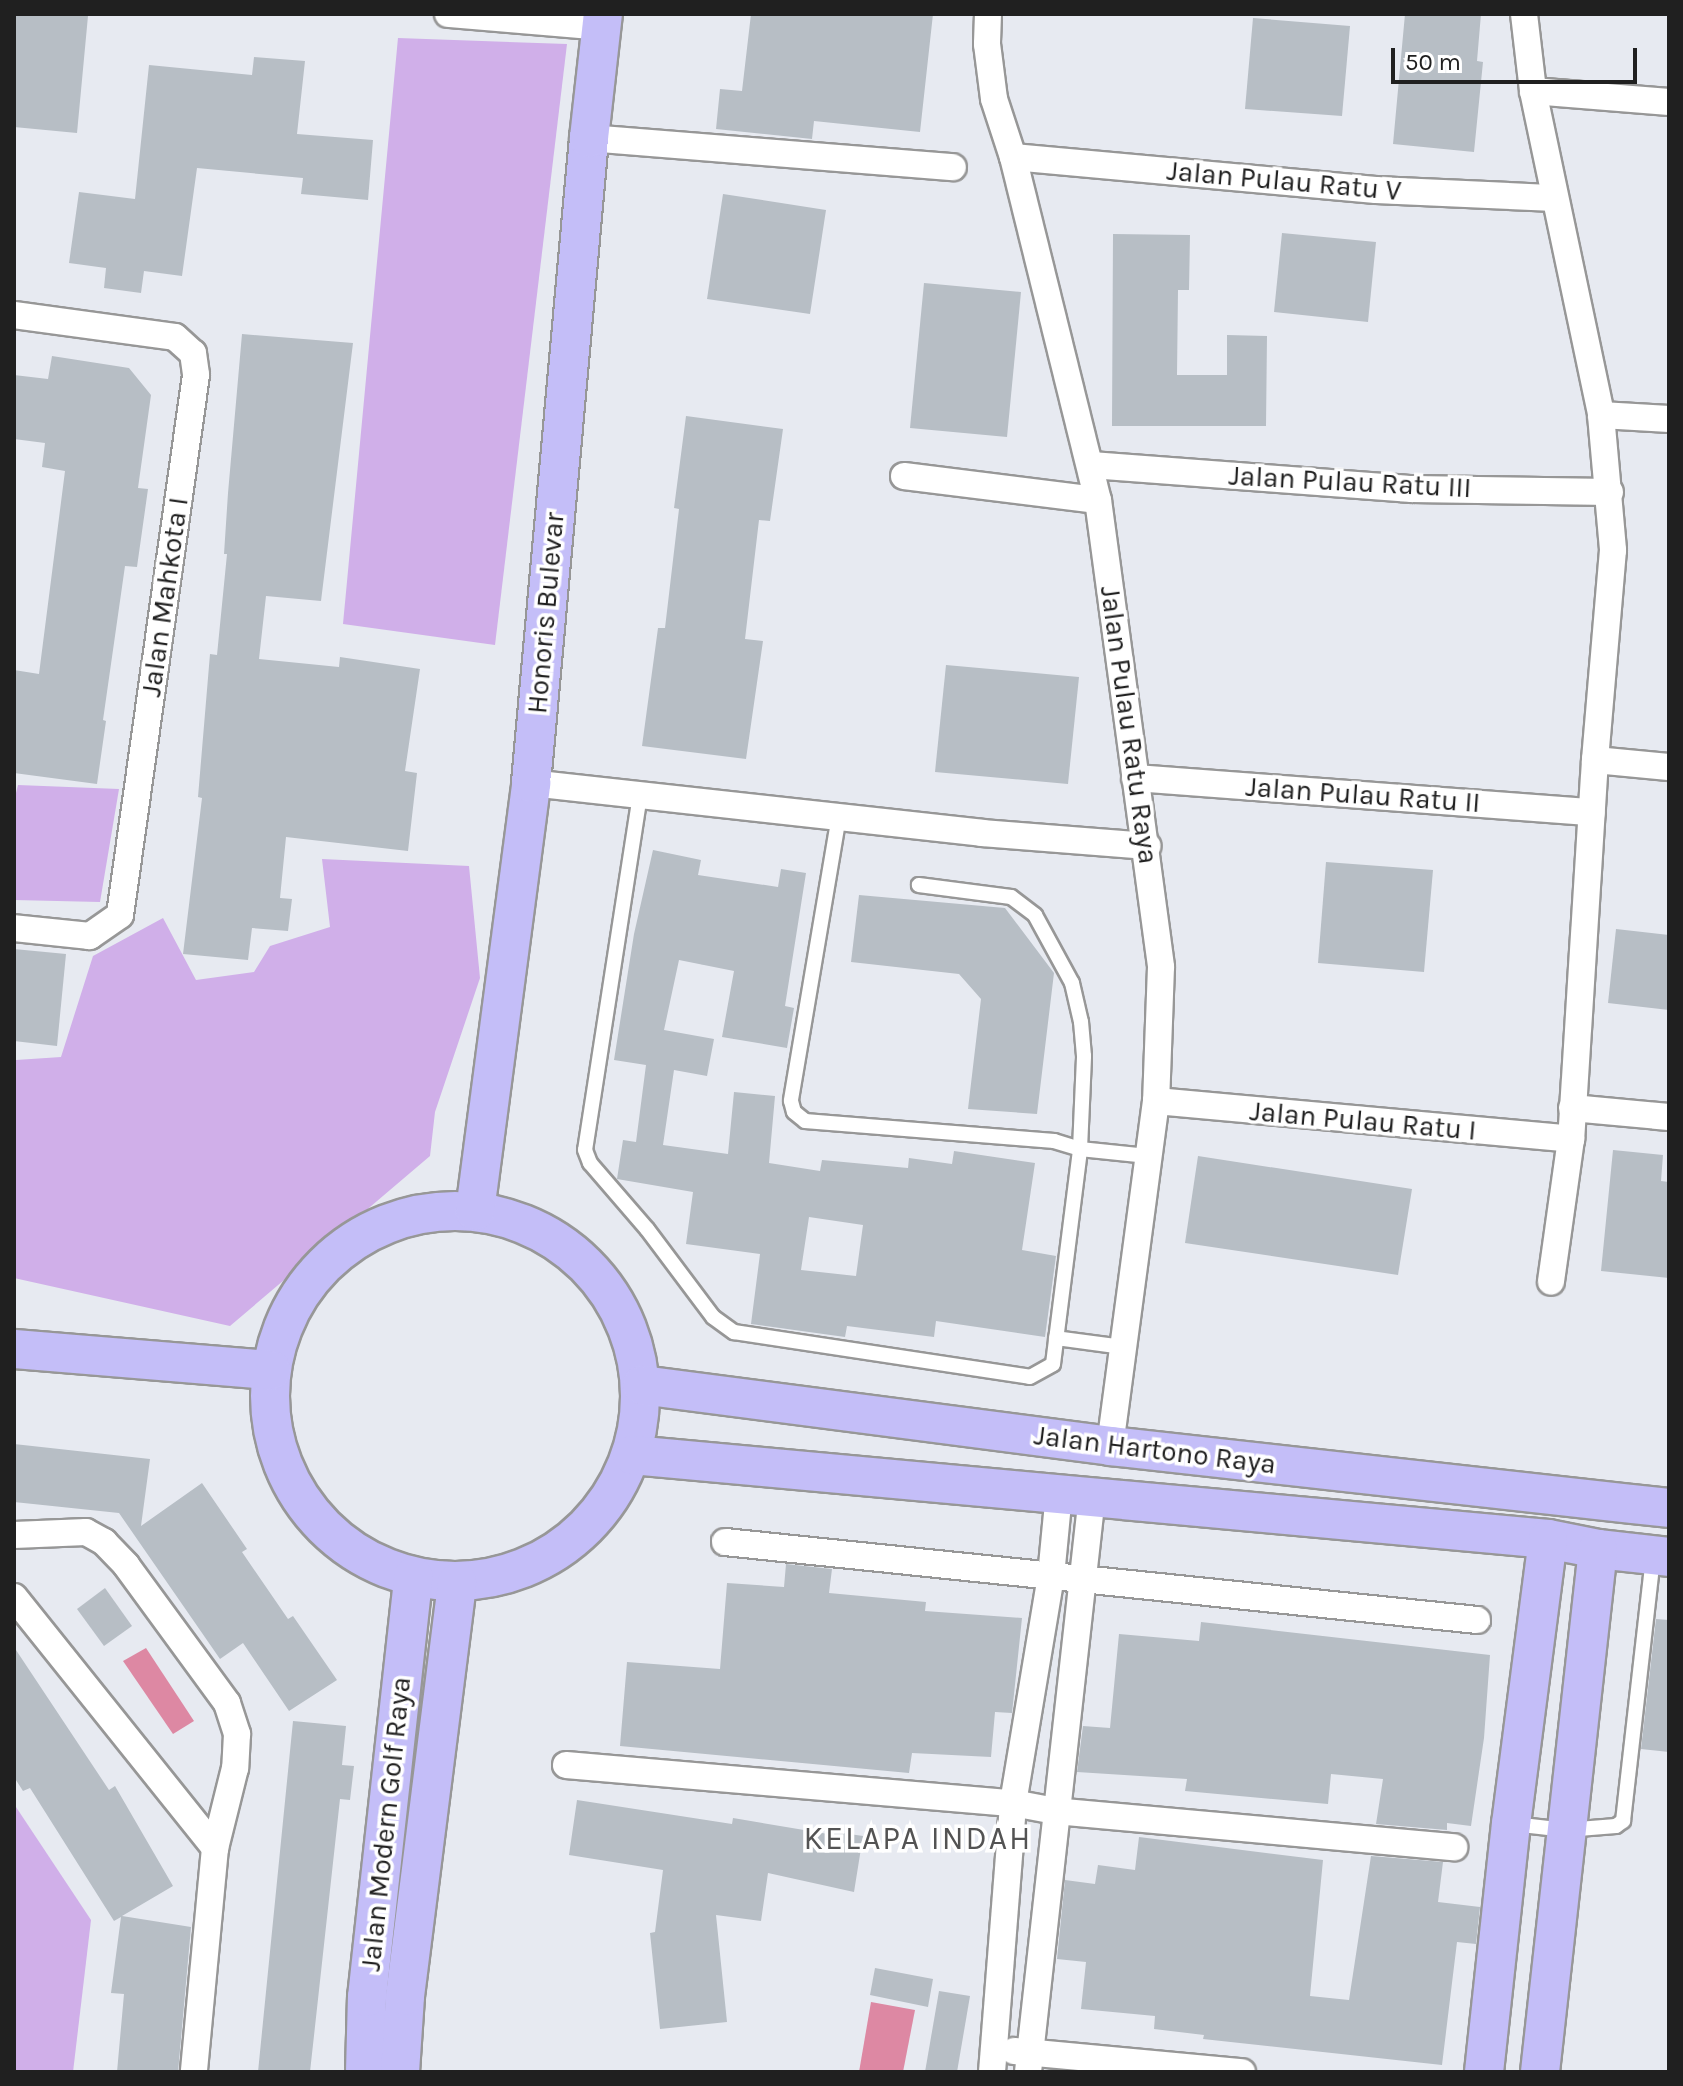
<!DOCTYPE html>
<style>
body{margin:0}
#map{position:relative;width:1683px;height:2086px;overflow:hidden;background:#e7eaf1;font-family:Karla,sans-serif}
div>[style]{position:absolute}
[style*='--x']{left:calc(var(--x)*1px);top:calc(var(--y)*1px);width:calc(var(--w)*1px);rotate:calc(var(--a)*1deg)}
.grass>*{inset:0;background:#d0afe9}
.pitch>*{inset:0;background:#dd88a3}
.building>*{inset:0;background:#b7bec5}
.roads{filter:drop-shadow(2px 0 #979797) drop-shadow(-2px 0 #979797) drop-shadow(0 2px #979797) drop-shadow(0 -2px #979797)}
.lane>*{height:14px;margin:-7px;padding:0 7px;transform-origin:7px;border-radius:7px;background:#fff}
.street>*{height:26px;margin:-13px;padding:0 13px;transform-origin:13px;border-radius:13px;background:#fff}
.secondary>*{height:38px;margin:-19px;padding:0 19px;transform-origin:19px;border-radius:19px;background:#c4bef8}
.secondary>.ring{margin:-19px;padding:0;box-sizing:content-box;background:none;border:38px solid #c4bef8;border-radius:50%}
span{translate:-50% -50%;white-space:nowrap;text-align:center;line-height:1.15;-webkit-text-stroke:7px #fff;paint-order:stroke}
.street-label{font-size:28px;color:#202020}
.quarter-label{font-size:32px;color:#535353;letter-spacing:2px}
.frame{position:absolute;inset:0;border:16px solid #202020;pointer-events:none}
.scale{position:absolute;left:1391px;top:48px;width:246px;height:36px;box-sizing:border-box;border:4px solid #202020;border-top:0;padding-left:10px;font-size:24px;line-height:28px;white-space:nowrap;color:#202020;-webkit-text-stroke:6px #fff;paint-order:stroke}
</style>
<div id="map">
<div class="grass">
<div style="clip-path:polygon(398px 38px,567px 44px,495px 645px,343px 624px)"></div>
<div style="clip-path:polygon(18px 785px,119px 789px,100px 902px,14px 900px,14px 801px)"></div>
<div style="clip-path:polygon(322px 859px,469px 866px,480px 978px,435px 1112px,430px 1156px,230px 1326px,14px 1278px,16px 1060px,61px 1057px,93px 956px,163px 918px,196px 980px,254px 972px,270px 946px,330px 927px)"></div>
<div style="clip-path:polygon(14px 1804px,91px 1920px,73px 2072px,14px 2072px)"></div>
</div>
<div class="pitch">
<div style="clip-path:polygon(146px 1648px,194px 1721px,173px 1734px,123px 1661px)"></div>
<div style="clip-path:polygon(871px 2002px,915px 2010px,903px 2072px,859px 2072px)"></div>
</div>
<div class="building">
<div style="clip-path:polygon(14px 14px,88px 16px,77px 133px,14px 127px)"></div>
<div style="clip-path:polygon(751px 14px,933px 14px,920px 132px,814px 121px,812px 139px,716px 129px,720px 89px,742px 91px)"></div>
<div style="clip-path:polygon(1405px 14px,1481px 14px,1477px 61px,1483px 62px,1474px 152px,1393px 144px)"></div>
<div style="clip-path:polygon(1253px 18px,1350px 26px,1342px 116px,1245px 109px)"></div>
<div style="clip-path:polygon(254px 57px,305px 61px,297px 134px,373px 140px,368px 200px,301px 194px,303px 178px,197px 168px,182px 276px,144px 271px,141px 293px,104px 288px,106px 268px,69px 263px,79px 192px,135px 199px,149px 65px,252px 75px)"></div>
<div style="clip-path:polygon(723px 194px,826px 210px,810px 314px,707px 299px)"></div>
<div style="clip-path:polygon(1282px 233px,1376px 242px,1368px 322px,1274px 312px)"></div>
<div style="clip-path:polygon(1113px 234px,1190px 235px,1189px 290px,1178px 290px,1177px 375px,1227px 375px,1227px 335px,1267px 336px,1266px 426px,1112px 426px)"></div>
<div style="clip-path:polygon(924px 283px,1021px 292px,1007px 437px,910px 428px)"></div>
<div style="clip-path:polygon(242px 334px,353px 343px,321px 601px,266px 596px,259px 659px,339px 667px,340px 657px,420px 669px,405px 771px,417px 773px,408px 851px,286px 837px,280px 898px,292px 899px,288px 931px,252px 928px,248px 960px,183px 954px,202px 798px,198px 797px,210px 654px,217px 655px,227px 554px,224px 554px,228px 493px)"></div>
<div style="clip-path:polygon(52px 356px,129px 368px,151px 395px,138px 488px,148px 489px,137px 567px,125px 566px,103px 720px,106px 721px,97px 784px,14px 773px,14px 670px,39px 674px,65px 471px,42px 467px,45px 443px,14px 439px,14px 375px,48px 379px)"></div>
<div style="clip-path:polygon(686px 416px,783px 429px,770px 521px,759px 520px,745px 639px,763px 641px,746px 759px,642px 746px,658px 628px,665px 628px,679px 509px,674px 508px)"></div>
<div style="clip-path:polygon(946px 665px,1079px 677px,1068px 784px,935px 772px)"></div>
<div style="clip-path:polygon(evenodd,653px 850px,701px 860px,698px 875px,778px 887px,781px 869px,806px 873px,785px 1006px,794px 1008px,787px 1048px,722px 1037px,734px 971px,679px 960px,664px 1030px,714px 1039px,707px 1076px,674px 1070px,663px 1145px,728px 1154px,734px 1092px,775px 1096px,769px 1163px,820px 1171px,822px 1160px,908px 1168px,909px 1158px,952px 1164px,954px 1151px,1035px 1163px,1022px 1250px,1056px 1256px,1045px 1337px,936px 1321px,934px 1337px,847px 1326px,845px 1337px,751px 1324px,760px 1254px,686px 1244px,693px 1192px,617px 1179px,623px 1140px,636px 1142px,646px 1065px,614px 1060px,634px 934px,653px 850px,809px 1217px,863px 1225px,856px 1276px,801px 1270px,809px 1217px)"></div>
<div style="clip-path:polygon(1326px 862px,1433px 870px,1424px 972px,1318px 963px)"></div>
<div style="clip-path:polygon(859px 895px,1005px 908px,1054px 973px,1037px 1114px,968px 1109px,981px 999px,959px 974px,851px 962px)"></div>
<div style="clip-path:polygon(1616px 929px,1669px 935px,1669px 1010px,1608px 1003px)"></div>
<div style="clip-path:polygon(14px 949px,66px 954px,57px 1046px,14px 1041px)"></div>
<div style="clip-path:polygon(1613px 1150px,1663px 1155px,1661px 1181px,1669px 1182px,1669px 1278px,1601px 1271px)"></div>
<div style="clip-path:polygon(1198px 1156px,1412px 1189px,1398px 1275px,1185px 1243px)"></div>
<div style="clip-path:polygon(14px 1444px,150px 1459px,141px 1526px,202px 1483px,247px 1549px,242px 1552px,288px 1619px,293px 1616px,337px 1680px,289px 1711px,243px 1643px,220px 1659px,119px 1513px,14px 1502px)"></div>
<div style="clip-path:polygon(786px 1564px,832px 1569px,829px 1593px,926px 1602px,925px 1611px,1022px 1618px,1012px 1713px,995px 1712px,991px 1757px,912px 1753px,909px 1773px,620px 1746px,627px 1662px,720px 1669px,727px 1583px,784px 1587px)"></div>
<div style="clip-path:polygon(105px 1588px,132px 1626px,104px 1646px,77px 1609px)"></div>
<div style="clip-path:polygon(1656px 1619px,1669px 1620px,1669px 1752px,1641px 1749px)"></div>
<div style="clip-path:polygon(1201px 1622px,1490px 1655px,1484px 1738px,1471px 1826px,1447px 1823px,1447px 1830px,1376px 1824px,1383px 1779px,1331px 1774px,1328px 1804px,1185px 1791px,1187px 1779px,1077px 1772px,1083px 1726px,1110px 1728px,1119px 1634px,1199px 1641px)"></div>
<div style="clip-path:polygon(14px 1647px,109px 1790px,115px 1786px,173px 1886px,122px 1916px,191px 1927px,178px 2072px,117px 2072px,124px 1994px,111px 1993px,121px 1917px,114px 1921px,30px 1788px,23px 1791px,14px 1777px)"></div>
<div style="clip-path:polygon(293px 1721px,346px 1726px,342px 1765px,354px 1766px,350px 1800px,340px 1799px,310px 2072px,258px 2072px)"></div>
<div style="clip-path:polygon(577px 1800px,732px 1824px,733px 1818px,828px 1834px,829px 1831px,863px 1836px,854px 1892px,768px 1873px,761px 1921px,716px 1915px,727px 2022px,660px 2029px,650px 1933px,655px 1932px,663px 1870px,569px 1855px)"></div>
<div style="clip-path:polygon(1139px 1837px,1323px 1860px,1310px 1996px,1349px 2000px,1371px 1856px,1443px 1862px,1438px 1902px,1480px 1907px,1476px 1944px,1457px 1942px,1442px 2065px,1203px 2039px,1204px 2035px,1154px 2029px,1155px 2016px,1081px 2009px,1086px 1962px,1057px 1959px,1065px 1880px,1095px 1884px,1098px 1865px,1135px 1870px)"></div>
<div style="clip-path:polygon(875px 1968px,933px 1979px,928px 2007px,870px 1995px)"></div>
<div style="clip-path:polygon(939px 1991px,970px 1996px,957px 2072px,925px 2072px)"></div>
</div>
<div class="roads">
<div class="lane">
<div style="--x:640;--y:795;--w:359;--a:98.8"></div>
<div style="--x:585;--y:1150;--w:14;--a:69"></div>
<div style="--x:590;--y:1163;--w:87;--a:49.2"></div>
<div style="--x:647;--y:1229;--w:110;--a:53.1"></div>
<div style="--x:713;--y:1317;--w:26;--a:36"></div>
<div style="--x:734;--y:1332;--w:299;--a:8.6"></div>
<div style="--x:1030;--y:1377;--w:26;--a:-29"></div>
<div style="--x:1053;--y:1364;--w:217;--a:-82.8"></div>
<div style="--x:1080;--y:1149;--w:93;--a:-87.5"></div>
<div style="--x:1084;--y:1056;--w:34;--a:-95"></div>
<div style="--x:1081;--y:1022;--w:40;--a:-103"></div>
<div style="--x:1072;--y:983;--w:77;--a:-118.6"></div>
<div style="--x:1035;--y:915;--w:30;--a:-143"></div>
<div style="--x:1011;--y:897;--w:93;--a:-172.6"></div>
<div style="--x:839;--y:816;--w:289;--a:99.6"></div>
<div style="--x:791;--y:1101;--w:11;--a:75"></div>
<div style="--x:794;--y:1112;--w:14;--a:39"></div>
<div style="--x:805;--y:1121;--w:250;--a:4.6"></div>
<div style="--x:1054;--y:1141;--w:27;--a:17"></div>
<div style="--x:1080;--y:1149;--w:68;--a:5.9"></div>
<div style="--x:1056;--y:1338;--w:68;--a:7.7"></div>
<div style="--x:1513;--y:1824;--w:53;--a:6.5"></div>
<div style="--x:1566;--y:1830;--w:50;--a:-4.6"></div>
<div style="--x:1616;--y:1826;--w:9;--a:-36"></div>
<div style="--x:1623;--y:1821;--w:267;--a:-83.5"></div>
</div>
<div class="street">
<div style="--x:448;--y:14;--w:155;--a:4.8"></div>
<div style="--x:988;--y:14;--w:30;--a:92"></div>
<div style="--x:987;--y:44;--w:55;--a:82.7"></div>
<div style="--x:994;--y:99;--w:61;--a:71.9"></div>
<div style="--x:1013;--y:157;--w:353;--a:76.1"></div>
<div style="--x:1098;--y:500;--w:471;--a:82.3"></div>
<div style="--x:1161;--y:967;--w:134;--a:92.1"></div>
<div style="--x:1156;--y:1101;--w:348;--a:97.6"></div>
<div style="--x:1524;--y:14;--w:78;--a:83.3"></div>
<div style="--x:1533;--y:91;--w:331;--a:78.1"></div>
<div style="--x:1601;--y:415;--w:136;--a:84.9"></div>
<div style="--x:1613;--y:550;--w:211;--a:94.9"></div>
<div style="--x:1595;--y:760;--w:380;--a:93.6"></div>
<div style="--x:1571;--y:1139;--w:144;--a:98"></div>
<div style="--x:1533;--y:91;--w:136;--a:4.6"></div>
<div style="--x:589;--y:138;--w:365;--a:4.6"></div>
<div style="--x:1013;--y:157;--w:364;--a:5.2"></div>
<div style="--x:1376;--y:190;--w:179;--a:2.6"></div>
<div style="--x:14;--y:315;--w:162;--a:7.8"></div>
<div style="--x:175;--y:337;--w:24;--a:42"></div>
<div style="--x:193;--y:353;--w:22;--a:82"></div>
<div style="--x:196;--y:375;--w:545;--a:98.01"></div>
<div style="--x:120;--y:915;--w:37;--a:145"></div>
<div style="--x:90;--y:936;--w:76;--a:-174"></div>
<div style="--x:1601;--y:415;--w:68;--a:3.4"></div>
<div style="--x:1091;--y:465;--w:322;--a:4.3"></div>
<div style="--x:1412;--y:489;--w:198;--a:0.9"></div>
<div style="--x:904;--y:476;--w:195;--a:7.1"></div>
<div style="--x:1595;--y:760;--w:74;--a:5.4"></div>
<div style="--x:1135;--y:778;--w:458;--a:4.3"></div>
<div style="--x:531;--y:783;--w:454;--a:6.3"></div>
<div style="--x:982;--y:833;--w:166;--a:4.5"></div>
<div style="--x:1156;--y:1101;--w:417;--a:5.2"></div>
<div style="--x:1572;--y:1108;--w:97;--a:5.3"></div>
<div style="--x:14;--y:1535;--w:72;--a:-2.4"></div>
<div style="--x:86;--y:1532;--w:21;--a:29"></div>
<div style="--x:104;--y:1542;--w:32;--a:46"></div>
<div style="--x:126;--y:1565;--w:171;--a:53.8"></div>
<div style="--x:227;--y:1703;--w:33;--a:72"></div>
<div style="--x:237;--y:1734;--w:34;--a:93"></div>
<div style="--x:235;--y:1768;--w:82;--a:104"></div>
<div style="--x:725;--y:1542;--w:756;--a:5.92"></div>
<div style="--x:14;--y:1597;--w:322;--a:51.3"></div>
<div style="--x:215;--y:1848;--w:225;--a:95.4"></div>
<div style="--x:566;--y:1765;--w:449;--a:4.9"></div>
<div style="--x:1013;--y:1803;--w:43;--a:10.8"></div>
<div style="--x:1055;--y:1811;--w:401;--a:5.2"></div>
<div style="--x:1014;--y:2051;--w:229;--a:5.3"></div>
<div style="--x:992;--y:2072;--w:270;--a:-85.5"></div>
<div style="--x:1013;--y:1803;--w:230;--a:-80.5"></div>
<div style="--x:1051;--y:1576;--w:83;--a:-84.5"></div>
<div style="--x:1028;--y:2072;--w:580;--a:-83.66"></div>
</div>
<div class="secondary">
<div class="ring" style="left:270px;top:1211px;width:332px;height:332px"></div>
<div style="--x:475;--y:1211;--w:432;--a:-82.5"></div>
<div style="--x:531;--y:783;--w:648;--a:-84.86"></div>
<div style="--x:589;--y:138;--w:125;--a:-83.6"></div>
<div style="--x:14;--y:1349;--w:258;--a:4.7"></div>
<div style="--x:642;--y:1385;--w:472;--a:7.4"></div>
<div style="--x:1110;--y:1446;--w:562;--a:6.33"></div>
<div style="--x:632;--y:1455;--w:920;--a:5.24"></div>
<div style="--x:1548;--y:1539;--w:51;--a:11.3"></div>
<div style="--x:1598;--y:1549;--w:71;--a:6.4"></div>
<div style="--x:365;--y:2072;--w:75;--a:-88.5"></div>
<div style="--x:367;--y:1997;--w:423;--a:-83.7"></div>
<div style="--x:400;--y:2072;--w:76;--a:-86.2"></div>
<div style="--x:405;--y:1996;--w:417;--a:-82.8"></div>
<div style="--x:1484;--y:2072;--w:249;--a:-83.8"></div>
<div style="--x:1511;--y:1824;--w:287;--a:-82.6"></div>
<div style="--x:1540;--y:2072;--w:526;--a:-83.67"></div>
</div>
</div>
<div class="street-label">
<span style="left:1284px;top:181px;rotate:5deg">Jalan Pulau Ratu V</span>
<span style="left:1350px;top:482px;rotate:3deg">Jalan Pulau Ratu III</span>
<span style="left:165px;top:597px;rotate:-82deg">Jalan Mahkota I</span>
<span style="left:546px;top:613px;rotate:-85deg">Honoris Bulevar</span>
<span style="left:1129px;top:725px;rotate:82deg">Jalan Pulau Ratu Raya</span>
<span style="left:1363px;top:795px;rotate:4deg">Jalan Pulau Ratu II</span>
<span style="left:1363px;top:1121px;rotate:5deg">Jalan Pulau Ratu I</span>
<span style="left:1155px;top:1450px;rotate:7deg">Jalan Hartono Raya</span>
<span style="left:386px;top:1824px;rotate:-84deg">Jalan Modern Golf Raya</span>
</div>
<div class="quarter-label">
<span style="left:918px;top:1839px">KELAPA INDAH</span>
</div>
<div class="frame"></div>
<div class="scale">50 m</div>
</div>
